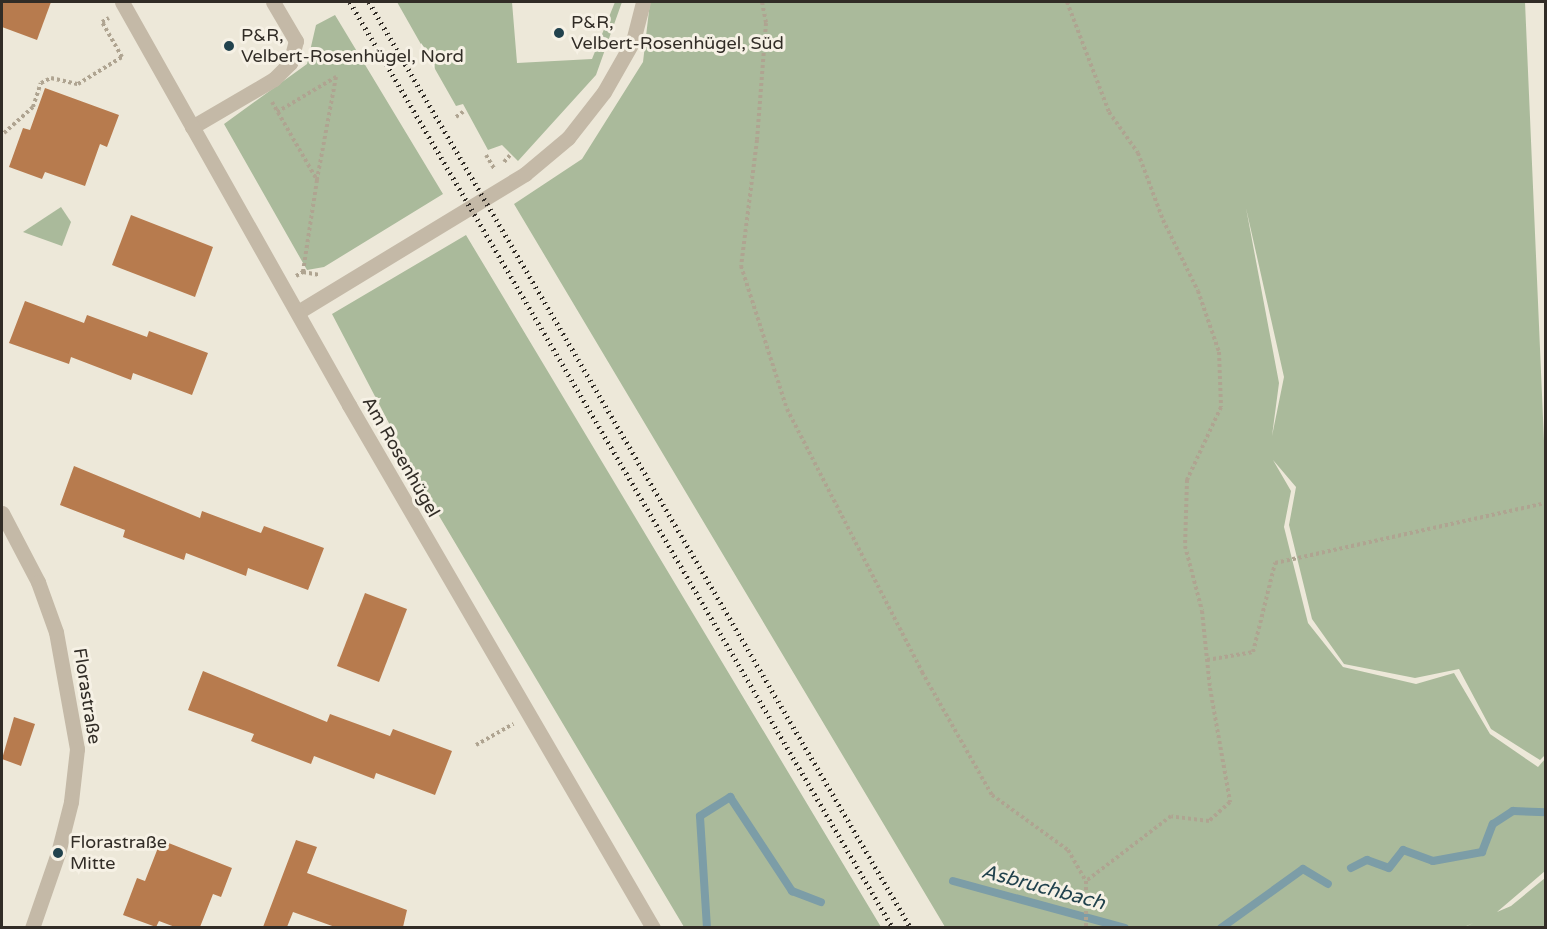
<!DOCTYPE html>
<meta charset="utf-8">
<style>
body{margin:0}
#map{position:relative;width:1547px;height:929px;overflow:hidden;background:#ede8d9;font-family:"Varela Round",sans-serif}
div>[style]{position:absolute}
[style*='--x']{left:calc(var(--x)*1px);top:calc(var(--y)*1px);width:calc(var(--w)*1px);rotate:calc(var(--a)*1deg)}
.green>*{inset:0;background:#aaba9b}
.stream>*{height:8px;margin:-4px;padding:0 4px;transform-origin:4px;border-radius:4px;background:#7c9da7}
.building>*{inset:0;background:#b77b4e}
.path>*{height:4px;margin-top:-2px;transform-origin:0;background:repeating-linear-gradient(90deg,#afa491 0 3px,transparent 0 6px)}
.service>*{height:15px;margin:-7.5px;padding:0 7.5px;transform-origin:7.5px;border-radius:7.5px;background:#c4b9a7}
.minor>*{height:15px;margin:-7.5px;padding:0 7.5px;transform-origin:7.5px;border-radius:7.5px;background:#c4b9a7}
.tertiary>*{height:15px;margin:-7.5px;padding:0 7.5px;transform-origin:7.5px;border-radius:7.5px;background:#c4b9a7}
.rail>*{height:4.5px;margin-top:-2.25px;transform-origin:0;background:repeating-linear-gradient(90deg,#312c26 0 1.5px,transparent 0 6px)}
.dots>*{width:16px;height:16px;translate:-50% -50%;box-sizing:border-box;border:3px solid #f6f1e5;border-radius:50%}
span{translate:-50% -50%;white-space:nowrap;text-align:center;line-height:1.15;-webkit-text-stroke:6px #f6f1e5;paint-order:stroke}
.poi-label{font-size:18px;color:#312c26}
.left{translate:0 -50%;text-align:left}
.street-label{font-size:18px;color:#312c26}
.water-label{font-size:20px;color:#21424d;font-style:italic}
.frame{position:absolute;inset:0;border:3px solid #312c26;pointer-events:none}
</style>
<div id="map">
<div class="green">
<div style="clip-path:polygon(397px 2px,512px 2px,517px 63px,592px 59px,615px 2px,622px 2px,596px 75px,518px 161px,502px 145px,488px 150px,463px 104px,456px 106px)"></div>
<div style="clip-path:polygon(evenodd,650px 2px,1525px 2px,1546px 487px,1546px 754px,1540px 760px,1491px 729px,1459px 669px,1415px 678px,1344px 664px,1312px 619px,1289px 525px,1296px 487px,1273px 460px,1291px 491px,1284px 527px,1308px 623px,1343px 667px,1416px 684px,1454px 673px,1490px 734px,1538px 767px,1545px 759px,1545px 871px,1497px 912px,1511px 906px,1545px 878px,1545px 927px,1465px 927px,1473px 923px,1462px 928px,945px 927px,514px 204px,582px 159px,643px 62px,650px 2px,1246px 208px,1284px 377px,1272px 436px,1279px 383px,1246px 208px)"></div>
<div style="clip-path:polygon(335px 15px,443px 194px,324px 267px,307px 270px,224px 124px,307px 64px,316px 25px)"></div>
<div style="clip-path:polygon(61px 207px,71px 222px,62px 246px,23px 232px)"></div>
<div style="clip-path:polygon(466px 235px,851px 877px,881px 927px,684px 927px,426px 494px,332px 314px)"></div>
</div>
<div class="stream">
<div style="--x:1351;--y:868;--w:18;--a:-27"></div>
<div style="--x:1367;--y:860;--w:23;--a:20"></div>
<div style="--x:1389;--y:868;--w:23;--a:-52"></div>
<div style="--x:1403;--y:850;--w:32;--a:20"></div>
<div style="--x:1433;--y:861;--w:50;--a:-10.4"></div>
<div style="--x:1482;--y:852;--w:30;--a:-69"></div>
<div style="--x:1493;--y:824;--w:24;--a:-33"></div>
<div style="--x:1513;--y:811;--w:33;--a:2"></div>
<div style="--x:953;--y:881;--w:178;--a:15.3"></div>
<div style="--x:707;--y:928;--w:112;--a:-93.6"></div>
<div style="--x:700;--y:816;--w:36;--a:-32"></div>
<div style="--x:730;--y:797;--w:113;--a:56.6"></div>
<div style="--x:792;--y:891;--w:31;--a:21"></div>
<div style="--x:1221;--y:928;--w:101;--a:-35.7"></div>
<div style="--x:1303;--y:869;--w:29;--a:31"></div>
</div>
<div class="building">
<div style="clip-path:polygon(2px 2px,51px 2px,37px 40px,2px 27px)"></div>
<div style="clip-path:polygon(45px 88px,119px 115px,107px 147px,100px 144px,85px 186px,45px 172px,42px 179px,9px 167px,23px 128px,30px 130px)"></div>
<div style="clip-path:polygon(131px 215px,213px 247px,195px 297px,112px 265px)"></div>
<div style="clip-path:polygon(25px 301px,84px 323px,87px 315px,147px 337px,149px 331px,208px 353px,192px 395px,133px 373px,131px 380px,71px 357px,69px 364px,9px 343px)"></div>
<div style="clip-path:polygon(74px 466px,200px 518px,202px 511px,261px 533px,264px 526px,324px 548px,308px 590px,248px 568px,246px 576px,186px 553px,184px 560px,123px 537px,125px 530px,60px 505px)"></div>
<div style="clip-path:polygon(365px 593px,407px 609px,379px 682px,337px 666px)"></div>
<div style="clip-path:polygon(203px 671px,327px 722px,330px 714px,390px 736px,393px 729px,452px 751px,435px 795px,376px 773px,374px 779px,314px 756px,311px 764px,251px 741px,254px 734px,188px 710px)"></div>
<div style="clip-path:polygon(14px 717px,35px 724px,21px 766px,2px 759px)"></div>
<div style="clip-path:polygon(161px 840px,232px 868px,221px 897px,213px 894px,200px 927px,175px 927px,159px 921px,156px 927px,123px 915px,137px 878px,145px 881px)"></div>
<div style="clip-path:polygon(296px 840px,317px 847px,307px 873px,407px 910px,403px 927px,335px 927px,293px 912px,287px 927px,263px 927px)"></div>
</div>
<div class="path">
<div style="--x:762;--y:2;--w:21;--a:79"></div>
<div style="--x:766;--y:23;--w:117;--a:94.4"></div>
<div style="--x:757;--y:140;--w:127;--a:97.2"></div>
<div style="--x:741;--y:266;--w:150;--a:72.2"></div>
<div style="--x:787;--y:409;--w:296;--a:62.8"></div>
<div style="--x:922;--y:672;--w:142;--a:60.4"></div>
<div style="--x:992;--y:795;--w:94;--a:35.9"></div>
<div style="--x:1068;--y:850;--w:36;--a:60"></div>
<div style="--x:1086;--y:881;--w:47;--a:90"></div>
<div style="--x:1067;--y:2;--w:118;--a:69.1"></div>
<div style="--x:1109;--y:112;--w:50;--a:54.7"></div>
<div style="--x:1138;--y:153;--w:72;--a:69.5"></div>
<div style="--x:1163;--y:220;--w:79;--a:63.8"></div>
<div style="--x:1198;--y:291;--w:65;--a:71"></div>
<div style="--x:1219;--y:352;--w:55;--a:87.9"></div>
<div style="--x:1221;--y:407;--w:81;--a:115"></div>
<div style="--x:1187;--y:480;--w:66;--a:91.7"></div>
<div style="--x:1185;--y:546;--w:67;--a:75.3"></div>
<div style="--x:1202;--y:611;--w:77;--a:84.1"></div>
<div style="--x:1210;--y:688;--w:116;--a:80"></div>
<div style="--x:1230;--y:802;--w:28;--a:138"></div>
<div style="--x:1209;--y:821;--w:38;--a:-173"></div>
<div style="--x:1171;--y:816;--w:107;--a:142.6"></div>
<div style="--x:272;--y:102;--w:90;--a:60"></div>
<div style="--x:317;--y:180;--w:93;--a:98.7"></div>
<div style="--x:277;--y:112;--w:69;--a:-30.7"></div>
<div style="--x:336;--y:77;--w:105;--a:100.5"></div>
<div style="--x:456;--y:117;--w:9;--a:-36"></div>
<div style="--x:4;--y:133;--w:39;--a:-42"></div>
<div style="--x:33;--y:107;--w:25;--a:-72"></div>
<div style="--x:41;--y:83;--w:11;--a:-27"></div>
<div style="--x:51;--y:78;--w:28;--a:13"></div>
<div style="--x:78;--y:84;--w:52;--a:-31.5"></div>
<div style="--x:122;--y:57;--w:40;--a:-119.7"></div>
<div style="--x:102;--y:22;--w:8;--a:-30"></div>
<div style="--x:486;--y:155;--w:17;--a:59"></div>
<div style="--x:504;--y:162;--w:9;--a:-49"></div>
<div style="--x:296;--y:276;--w:8;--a:-30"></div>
<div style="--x:303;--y:272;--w:17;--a:10"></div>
<div style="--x:1207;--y:660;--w:47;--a:-9.9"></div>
<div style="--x:1253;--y:652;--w:92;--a:-76.1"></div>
<div style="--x:1275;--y:563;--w:278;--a:-12.5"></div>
<div style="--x:476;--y:745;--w:43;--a:-29.6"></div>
</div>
<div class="service">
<div style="--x:192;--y:127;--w:95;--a:-30.3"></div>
<div style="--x:274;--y:79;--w:23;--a:-45"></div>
<div style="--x:290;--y:63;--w:23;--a:-75"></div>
<div style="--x:296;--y:41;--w:45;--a:-120.5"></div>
</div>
<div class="minor">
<div style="--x:298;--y:312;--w:266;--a:-31.3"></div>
<div style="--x:525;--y:174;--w:56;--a:-39.9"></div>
<div style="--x:568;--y:138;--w:58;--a:-52"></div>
<div style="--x:604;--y:92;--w:59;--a:-60.4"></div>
<div style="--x:633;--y:41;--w:40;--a:-75.6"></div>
<div style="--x:2;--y:513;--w:78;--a:62.4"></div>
<div style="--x:38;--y:582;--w:53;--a:70.2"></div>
<div style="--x:56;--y:632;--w:119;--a:79.8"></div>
<div style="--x:77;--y:749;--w:53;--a:96.5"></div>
<div style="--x:71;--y:802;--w:53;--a:104.3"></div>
<div style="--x:58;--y:853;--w:79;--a:109.1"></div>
</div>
<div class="tertiary">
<div style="--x:122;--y:2;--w:463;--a:60.6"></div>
<div style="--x:349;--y:405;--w:605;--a:59.83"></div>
</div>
<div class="rail">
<div style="--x:350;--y:2;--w:1073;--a:59.61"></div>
<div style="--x:369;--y:2;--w:1073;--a:59.66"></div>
</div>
<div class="dots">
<div style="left:559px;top:33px;background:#21424d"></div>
<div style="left:229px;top:46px;background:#21424d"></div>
<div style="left:58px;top:853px;background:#21424d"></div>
</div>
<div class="poi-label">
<span class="left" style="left:571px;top:33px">P&amp;R,<br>Velbert-Rosenhügel, Süd</span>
<span class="left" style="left:241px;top:46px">P&amp;R,<br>Velbert-Rosenhügel, Nord</span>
<span class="left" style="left:70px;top:853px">Florastraße<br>Mitte</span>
</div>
<div class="street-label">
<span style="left:401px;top:457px;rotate:60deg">Am Rosenhügel</span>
<span style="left:87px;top:696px;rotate:81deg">Florastraße</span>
</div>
<div class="water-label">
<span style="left:1043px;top:888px;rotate:15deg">Asbruchbach</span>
</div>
<div class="frame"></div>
</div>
